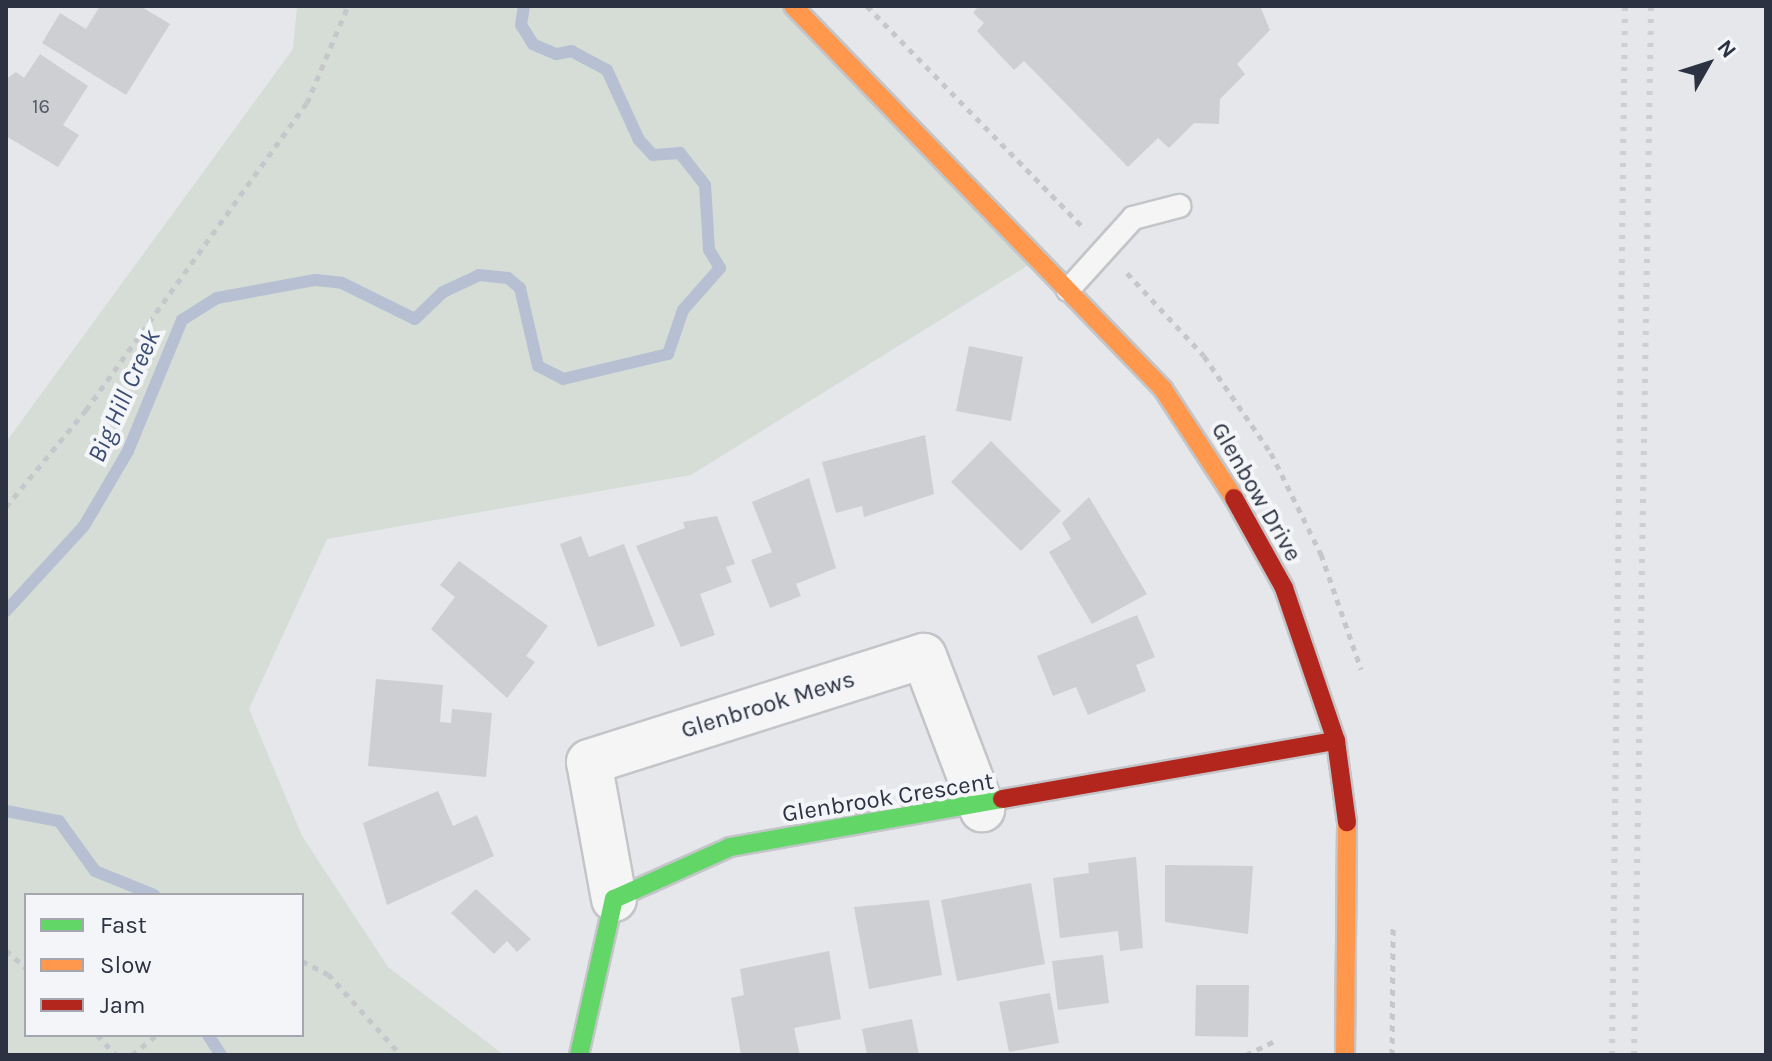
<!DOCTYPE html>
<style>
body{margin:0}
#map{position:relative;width:1772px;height:1061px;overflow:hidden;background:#e5e7ea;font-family:Karla,sans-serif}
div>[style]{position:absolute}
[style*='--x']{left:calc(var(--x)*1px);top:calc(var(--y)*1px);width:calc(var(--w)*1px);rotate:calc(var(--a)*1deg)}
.green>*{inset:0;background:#d5ddd6}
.stream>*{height:12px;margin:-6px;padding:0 6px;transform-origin:6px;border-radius:6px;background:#b7c0d2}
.building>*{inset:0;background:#cecfd2}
.path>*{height:5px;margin-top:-2.5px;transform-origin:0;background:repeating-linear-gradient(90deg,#c6c7cb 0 6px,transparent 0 12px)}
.roads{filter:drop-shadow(2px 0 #c3c5c8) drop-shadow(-2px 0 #c3c5c8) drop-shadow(0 2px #c3c5c8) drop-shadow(0 -2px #c3c5c8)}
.lane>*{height:22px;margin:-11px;padding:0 11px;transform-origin:11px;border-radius:11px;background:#f5f5f6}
.street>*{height:44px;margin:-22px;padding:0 22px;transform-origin:22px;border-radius:22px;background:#f5f5f6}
.fast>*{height:18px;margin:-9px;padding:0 9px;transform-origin:9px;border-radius:9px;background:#63d668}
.slow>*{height:18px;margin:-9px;padding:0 9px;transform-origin:9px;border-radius:9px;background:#ff974d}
.jam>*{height:18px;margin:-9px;padding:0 9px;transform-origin:9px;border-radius:9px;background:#b3261e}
.rail>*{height:6px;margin-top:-3px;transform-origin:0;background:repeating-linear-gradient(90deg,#cecfd1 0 4px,transparent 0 12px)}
span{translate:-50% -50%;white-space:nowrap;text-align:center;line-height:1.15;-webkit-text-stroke:8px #f4f5f8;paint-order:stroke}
.number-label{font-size:20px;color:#565a67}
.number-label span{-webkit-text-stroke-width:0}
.street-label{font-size:24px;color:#2d3242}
.water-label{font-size:26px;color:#3b4d72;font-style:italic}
.frame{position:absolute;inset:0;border:8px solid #2d3242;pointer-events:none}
.legend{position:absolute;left:24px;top:893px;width:280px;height:144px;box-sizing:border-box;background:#f4f5f8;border:2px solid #a4a7af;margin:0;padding:10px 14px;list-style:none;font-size:24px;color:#2d3242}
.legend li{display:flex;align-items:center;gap:16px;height:40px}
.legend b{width:40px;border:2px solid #a4a7af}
.north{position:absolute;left:1668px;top:24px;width:80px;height:80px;-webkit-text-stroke:6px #f4f5f8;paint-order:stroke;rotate:51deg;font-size:22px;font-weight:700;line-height:32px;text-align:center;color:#2d3242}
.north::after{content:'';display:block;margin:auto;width:28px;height:36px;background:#2d3242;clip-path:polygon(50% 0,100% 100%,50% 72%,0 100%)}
</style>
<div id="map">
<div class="green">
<div style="clip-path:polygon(evenodd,297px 6px,793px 6px,1038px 259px,691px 475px,327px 539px,249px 709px,302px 836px,388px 967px,504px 1055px,6px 1055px,6px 442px,293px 49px,297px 6px,26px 895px,302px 895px,302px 1035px,26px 1035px,26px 895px)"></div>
</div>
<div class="stream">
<div style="--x:6;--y:611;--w:115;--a:-47.5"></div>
<div style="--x:84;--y:526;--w:87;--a:-59.6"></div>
<div style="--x:128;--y:451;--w:142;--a:-67.6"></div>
<div style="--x:182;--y:320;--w:41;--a:-32.2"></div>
<div style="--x:217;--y:298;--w:100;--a:-10.4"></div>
<div style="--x:315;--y:280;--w:27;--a:6"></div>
<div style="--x:342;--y:283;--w:81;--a:26.3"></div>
<div style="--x:415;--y:319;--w:39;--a:-44"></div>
<div style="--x:443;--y:292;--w:40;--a:-25"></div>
<div style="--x:479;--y:275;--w:29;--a:6"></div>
<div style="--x:508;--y:278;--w:16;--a:40"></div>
<div style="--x:520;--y:288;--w:80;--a:77"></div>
<div style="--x:538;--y:366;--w:28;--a:27"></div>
<div style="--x:563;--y:379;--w:108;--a:-13.4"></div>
<div style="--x:668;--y:354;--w:46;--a:-71.2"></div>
<div style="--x:683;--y:310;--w:56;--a:-48.6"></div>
<div style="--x:720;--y:268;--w:21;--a:-121"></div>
<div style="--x:709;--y:250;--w:65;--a:-93.5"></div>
<div style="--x:705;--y:185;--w:41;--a:-128"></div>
<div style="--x:680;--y:153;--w:27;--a:176"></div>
<div style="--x:653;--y:155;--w:21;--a:-133"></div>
<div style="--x:639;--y:140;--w:77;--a:-114.6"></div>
<div style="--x:607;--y:70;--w:40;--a:-152"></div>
<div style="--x:572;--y:51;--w:16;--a:169"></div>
<div style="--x:556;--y:54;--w:25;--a:-157"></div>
<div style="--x:533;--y:44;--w:22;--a:-122"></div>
<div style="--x:521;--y:25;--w:19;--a:-81"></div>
<div style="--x:6;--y:811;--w:54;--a:10.7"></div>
<div style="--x:59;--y:821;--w:62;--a:54.2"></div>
<div style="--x:95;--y:871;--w:64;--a:22.1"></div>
<div style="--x:208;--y:1035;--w:24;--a:57"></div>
</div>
<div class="building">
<div style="clip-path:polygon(100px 6px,140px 6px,170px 24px,126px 95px,42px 43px,60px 13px,86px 29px)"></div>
<div style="clip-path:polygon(979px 6px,1260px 6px,1270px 30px,1237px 64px,1245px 74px,1220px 99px,1219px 124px,1194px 123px,1169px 148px,1158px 138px,1128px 167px,1024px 61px,1014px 70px,977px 31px,984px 23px,973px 13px)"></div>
<div style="clip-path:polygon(40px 54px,88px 86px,63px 125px,79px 135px,58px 167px,6px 136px,6px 79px,16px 72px,24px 78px)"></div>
<div style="clip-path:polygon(969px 346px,1023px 357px,1011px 421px,956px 411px)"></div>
<div style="clip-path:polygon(925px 435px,934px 494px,864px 517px,862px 506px,836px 513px,822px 462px)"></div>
<div style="clip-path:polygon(991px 441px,1061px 511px,1021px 551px,951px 482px)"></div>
<div style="clip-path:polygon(809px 478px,836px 568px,796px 584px,801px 596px,770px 608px,751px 560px,772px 552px,752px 502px)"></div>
<div style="clip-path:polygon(1089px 497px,1147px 594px,1092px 624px,1049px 552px,1071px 539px,1062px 523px)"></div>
<div style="clip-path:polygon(717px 516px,735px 564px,726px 567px,732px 582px,700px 594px,715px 635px,681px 647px,636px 546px,685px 528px,683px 522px)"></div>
<div style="clip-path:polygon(581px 536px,589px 557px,624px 544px,655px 626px,598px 647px,560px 544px)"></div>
<div style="clip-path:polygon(459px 561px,548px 626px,526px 656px,535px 662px,507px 698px,431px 629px,455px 597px,440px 585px)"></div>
<div style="clip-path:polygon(1137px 615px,1155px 657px,1136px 665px,1146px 691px,1088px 715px,1076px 687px,1053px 696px,1037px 656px)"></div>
<div style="clip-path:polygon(376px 679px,443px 685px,440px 722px,451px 723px,452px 709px,492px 713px,486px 777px,368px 766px)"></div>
<div style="clip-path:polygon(438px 791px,453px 826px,477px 815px,494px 856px,387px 905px,363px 823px)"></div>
<div style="clip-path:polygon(1136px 857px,1143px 948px,1120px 951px,1118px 931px,1060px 938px,1053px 878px,1089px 873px,1088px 863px)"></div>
<div style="clip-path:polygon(1165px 865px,1253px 866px,1248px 934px,1165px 922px)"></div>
<div style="clip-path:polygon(1031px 883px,1045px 964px,957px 981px,941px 900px)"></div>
<div style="clip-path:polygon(476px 889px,531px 939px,517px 952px,507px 941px,494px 954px,451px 913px)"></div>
<div style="clip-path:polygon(929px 900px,942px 975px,869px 989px,854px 907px)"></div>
<div style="clip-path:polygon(829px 951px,841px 1019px,794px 1028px,800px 1055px,741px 1055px,731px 998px,744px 995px,740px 969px)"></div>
<div style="clip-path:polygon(1103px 955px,1109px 1003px,1058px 1010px,1052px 961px)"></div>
<div style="clip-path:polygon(1196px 985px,1249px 985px,1248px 1037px,1195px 1036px)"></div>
<div style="clip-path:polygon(1050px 993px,1059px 1043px,1009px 1052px,999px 1002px)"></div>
<div style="clip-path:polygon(912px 1019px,919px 1055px,867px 1055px,862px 1029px)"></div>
</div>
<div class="path">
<div style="--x:867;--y:6;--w:310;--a:45.7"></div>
<div style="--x:1127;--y:273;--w:113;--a:47.1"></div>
<div style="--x:1204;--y:356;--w:118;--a:55.4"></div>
<div style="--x:1271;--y:453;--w:113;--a:63.7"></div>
<div style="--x:1321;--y:554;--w:122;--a:70.8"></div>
<div style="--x:6;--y:507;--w:126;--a:-50.5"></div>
<div style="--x:86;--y:410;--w:378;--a:-54.3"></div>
<div style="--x:307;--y:103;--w:105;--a:-67.1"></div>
<div style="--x:6;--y:950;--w:27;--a:42"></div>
<div style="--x:302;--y:961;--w:29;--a:27"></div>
<div style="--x:328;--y:974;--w:109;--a:48"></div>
<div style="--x:97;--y:1035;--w:28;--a:46"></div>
<div style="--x:132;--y:1055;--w:32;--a:-39"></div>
<div style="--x:1246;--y:1055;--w:32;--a:-26"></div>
<div style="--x:1392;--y:1055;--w:127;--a:-89.5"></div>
</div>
<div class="roads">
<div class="lane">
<div style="--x:1068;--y:290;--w:97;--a:-47.9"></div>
<div style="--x:1133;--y:218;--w:48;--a:-14.6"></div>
</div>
<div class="street">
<div style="--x:614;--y:899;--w:139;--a:-100.3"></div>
<div style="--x:589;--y:762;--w:351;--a:-17.6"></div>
<div style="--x:924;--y:656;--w:164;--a:69.2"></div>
</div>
<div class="fast">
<div style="--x:579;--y:1055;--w:160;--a:-77.4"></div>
<div style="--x:614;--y:899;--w:127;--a:-24.1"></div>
<div style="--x:730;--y:847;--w:276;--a:-10"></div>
</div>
<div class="slow">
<div style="--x:793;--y:6;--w:533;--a:45.99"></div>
<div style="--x:1163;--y:389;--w:130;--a:56.9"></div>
<div style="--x:1345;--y:1055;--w:233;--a:-89.5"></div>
</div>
<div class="jam">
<div style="--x:1234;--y:498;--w:103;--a:60.9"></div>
<div style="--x:1284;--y:588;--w:162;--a:71.2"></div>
<div style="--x:1336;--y:741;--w:82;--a:82.3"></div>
<div style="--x:1002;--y:799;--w:339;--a:-9.9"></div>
</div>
</div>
<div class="rail">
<div style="--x:1612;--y:1055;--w:1049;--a:-89.29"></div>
<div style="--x:1634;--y:1055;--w:1049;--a:-89.07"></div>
</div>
<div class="number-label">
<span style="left:41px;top:106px">16</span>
</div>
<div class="street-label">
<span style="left:1256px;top:492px;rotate:60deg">Glenbow Drive</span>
<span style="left:768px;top:705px;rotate:-17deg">Glenbrook Mews</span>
<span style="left:888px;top:798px;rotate:-9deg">Glenbrook Crescent</span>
</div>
<div class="water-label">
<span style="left:124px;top:396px;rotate:-66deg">Big Hill Creek</span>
</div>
<div class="frame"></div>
<ul class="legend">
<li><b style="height:10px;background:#63d668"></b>Fast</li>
<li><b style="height:10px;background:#ff974d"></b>Slow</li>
<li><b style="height:10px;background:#b3261e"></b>Jam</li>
</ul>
<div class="north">N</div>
</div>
